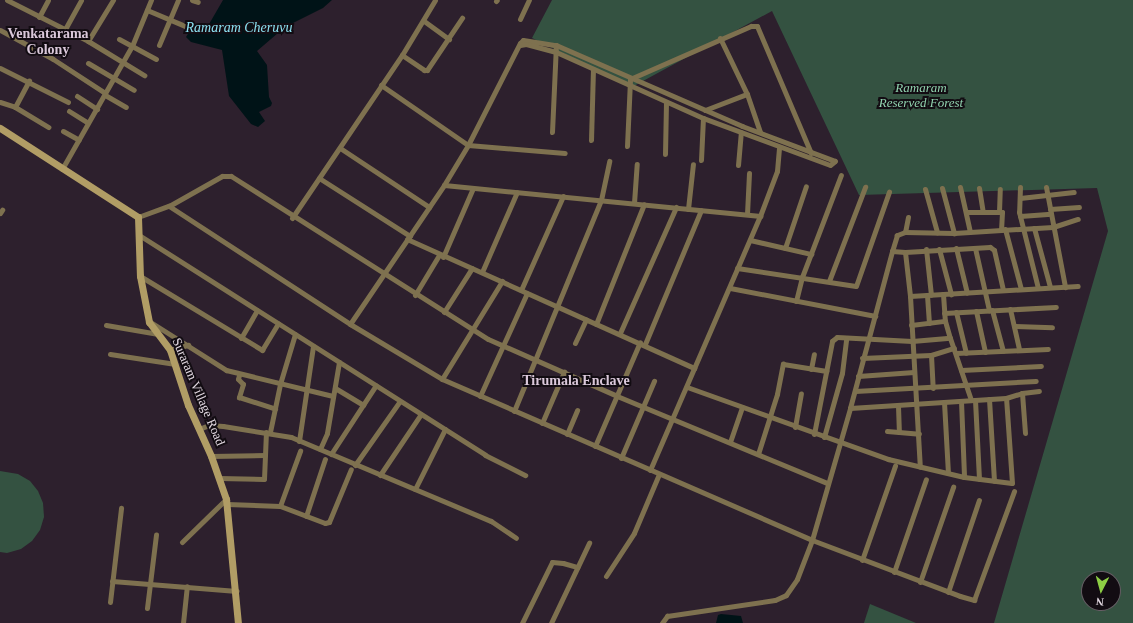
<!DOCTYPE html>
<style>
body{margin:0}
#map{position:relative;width:1133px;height:623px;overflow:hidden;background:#2d202d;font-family:Georgia,serif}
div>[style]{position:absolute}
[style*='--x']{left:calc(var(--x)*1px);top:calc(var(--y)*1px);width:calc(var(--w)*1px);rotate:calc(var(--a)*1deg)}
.green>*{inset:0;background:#345241}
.water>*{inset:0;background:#001317}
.street>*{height:5px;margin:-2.5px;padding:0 2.5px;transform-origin:2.5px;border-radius:2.5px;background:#7e714f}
.secondary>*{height:7px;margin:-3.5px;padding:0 3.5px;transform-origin:3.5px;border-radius:3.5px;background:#b19d65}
span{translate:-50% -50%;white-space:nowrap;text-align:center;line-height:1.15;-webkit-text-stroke:4px #120c12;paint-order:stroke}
.park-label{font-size:13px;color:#91d3af;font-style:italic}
.street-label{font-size:13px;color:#e3d9e2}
.water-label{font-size:14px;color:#8ce1f1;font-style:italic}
.neighbourhood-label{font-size:14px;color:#dac8da;font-weight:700}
.north{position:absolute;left:1081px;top:571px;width:40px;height:40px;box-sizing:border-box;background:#120c12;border:1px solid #665e65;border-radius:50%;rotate:186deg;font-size:11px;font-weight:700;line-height:16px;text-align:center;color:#e3d9e2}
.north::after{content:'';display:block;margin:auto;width:14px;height:18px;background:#8dce44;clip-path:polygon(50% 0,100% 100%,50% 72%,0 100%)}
</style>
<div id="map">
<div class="green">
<div style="clip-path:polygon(evenodd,552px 0,1133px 0,1133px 623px,994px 623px,1108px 231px,1097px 188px,859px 195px,772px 11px,632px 87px,532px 38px,552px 0,1089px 579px,1113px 579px,1113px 603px,1089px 603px,1089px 579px)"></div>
<div style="clip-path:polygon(0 471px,18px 474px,30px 481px,38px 491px,43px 503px,44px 517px,40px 530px,32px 541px,21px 549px,7px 553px,0 552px)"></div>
<div style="clip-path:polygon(870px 604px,916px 623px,864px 623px)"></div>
</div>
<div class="water">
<div style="clip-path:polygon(223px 0,332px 0,323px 8px,285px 27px,257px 51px,267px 65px,269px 97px,272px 103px,271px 106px,259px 112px,265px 121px,258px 127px,251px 124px,229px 96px,222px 50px,191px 42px,186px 37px,191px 29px,208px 26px)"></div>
<div style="clip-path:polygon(721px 614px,741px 616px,743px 623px,716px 623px,718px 615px)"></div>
</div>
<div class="street">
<div style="--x:7;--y:0;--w:91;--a:26.8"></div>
<div style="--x:88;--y:41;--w:48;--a:-58.6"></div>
<div style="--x:192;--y:0;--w:6;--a:18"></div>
<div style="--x:496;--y:1;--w:1;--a:-45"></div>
<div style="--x:147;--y:10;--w:41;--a:22.8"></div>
<div style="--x:39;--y:17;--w:19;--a:-62"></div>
<div style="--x:520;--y:19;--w:21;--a:-65"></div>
<div style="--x:424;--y:21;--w:31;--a:36"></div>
<div style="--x:0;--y:30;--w:60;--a:28.7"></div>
<div style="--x:53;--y:59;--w:62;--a:33.2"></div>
<div style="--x:64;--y:31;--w:35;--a:-61"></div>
<div style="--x:720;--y:38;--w:62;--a:64.3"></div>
<div style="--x:747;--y:94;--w:40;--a:71.1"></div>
<div style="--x:119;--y:39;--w:42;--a:28.4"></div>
<div style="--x:88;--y:41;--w:66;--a:31.3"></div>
<div style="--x:159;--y:45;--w:49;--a:-67.1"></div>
<div style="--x:402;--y:55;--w:27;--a:34"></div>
<div style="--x:424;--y:70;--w:3;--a:0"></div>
<div style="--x:427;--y:70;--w:63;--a:-56.1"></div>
<div style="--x:88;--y:63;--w:53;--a:30.4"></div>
<div style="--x:0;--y:68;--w:76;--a:26.6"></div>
<div style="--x:381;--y:85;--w:106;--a:34.6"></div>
<div style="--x:468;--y:145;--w:97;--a:4.7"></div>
<div style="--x:105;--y:95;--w:24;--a:30"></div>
<div style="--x:77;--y:96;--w:24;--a:33"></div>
<div style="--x:0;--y:102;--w:16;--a:18"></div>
<div style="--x:15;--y:107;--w:39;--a:31"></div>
<div style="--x:15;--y:107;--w:30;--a:-62"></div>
<div style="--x:705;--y:110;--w:45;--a:-20.9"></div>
<div style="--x:69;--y:111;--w:22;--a:32"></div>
<div style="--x:63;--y:131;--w:18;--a:29"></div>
<div style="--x:552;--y:132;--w:87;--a:-87.4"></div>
<div style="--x:591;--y:140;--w:71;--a:-88.4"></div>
<div style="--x:627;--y:146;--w:67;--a:-87.4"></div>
<div style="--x:630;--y:79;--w:132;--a:-23.7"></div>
<div style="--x:751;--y:26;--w:6;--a:0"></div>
<div style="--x:757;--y:26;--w:138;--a:67"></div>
<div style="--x:340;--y:148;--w:107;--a:33.5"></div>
<div style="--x:665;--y:154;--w:52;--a:-88.9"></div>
<div style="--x:701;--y:160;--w:42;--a:-87.3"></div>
<div style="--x:738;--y:165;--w:33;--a:-85"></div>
<div style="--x:62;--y:169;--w:142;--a:-60.4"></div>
<div style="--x:132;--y:46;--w:50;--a:-67.6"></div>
<div style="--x:319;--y:178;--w:108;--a:32.5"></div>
<div style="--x:444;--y:185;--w:318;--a:5.6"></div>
<div style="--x:960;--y:187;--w:46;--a:77.5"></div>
<div style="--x:1020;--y:187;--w:25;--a:92"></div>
<div style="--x:1019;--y:212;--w:78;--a:76"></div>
<div style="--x:1046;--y:187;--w:102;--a:79.2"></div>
<div style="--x:942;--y:188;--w:47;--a:75.1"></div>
<div style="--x:979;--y:188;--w:24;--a:81"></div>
<div style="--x:925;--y:189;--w:45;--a:74.4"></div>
<div style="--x:1020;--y:198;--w:54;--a:-6.3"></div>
<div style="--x:634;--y:203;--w:39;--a:-86"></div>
<div style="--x:169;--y:206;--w:216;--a:33.1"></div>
<div style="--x:350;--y:324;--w:107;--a:30.9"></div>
<div style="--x:442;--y:379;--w:404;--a:23.5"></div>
<div style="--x:812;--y:540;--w:158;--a:20.7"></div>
<div style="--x:960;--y:596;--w:15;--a:16"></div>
<div style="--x:974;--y:600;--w:116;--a:-69.8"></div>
<div style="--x:688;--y:209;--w:45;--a:-83.7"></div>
<div style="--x:1050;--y:209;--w:29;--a:-4"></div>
<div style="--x:967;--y:212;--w:35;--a:0"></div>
<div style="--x:1002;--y:212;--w:18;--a:93"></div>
<div style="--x:999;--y:212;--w:23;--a:-88"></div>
<div style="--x:0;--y:213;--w:4;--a:-56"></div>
<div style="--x:747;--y:214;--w:41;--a:-87.2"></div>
<div style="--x:1020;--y:216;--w:31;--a:-4"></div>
<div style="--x:138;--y:217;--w:33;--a:-20"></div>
<div style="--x:169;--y:206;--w:61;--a:-29.5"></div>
<div style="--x:222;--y:176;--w:9;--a:0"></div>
<div style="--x:231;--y:176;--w:304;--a:32.4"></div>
<div style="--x:488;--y:339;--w:141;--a:23.8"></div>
<div style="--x:617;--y:396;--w:227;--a:22.5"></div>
<div style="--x:908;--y:217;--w:15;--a:101"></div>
<div style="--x:905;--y:232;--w:9;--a:159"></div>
<div style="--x:897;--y:235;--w:17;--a:107"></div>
<div style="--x:892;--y:251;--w:13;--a:4"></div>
<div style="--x:905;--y:252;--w:44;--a:83.5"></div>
<div style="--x:910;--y:296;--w:171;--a:86.7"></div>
<div style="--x:292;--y:218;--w:197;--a:-56"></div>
<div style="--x:402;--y:55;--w:64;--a:-59"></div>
<div style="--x:1034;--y:228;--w:61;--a:74.8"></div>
<div style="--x:1005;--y:229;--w:62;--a:75.1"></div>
<div style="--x:905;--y:232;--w:49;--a:1.2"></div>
<div style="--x:954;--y:233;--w:99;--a:-3.5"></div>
<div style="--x:1053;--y:227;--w:26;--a:-18"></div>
<div style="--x:139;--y:235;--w:410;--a:32.4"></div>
<div style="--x:485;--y:455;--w:45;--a:26.6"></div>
<div style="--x:407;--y:239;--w:315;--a:24.2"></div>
<div style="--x:750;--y:240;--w:63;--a:12.9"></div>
<div style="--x:785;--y:248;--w:65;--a:-71.3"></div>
<div style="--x:956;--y:248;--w:46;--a:76.3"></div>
<div style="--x:975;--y:248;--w:64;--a:77.3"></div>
<div style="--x:926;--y:249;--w:46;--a:83.8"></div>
<div style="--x:939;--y:249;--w:47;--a:75.1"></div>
<div style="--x:905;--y:252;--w:85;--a:-3.4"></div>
<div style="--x:990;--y:247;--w:5;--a:37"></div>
<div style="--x:994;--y:250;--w:41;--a:77.3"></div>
<div style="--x:443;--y:257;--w:75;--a:-66.5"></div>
<div style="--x:737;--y:268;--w:120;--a:8.6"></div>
<div style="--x:856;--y:286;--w:100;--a:-70.7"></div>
<div style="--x:482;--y:272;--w:87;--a:-66.4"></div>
<div style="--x:140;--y:276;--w:143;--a:31.2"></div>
<div style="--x:262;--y:350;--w:31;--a:-59"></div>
<div style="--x:829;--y:281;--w:101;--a:-69"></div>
<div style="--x:730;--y:288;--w:148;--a:10.9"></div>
<div style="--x:521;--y:290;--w:103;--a:-65.9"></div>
<div style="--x:943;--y:294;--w:27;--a:86"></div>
<div style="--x:945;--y:321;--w:18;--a:74"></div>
<div style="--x:415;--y:295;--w:47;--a:-59"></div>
<div style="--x:927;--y:295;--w:28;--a:86"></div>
<div style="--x:910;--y:296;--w:168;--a:-3.4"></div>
<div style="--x:796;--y:301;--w:25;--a:-76"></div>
<div style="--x:802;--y:277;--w:109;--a:-69.1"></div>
<div style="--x:1010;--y:309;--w:41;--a:77.3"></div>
<div style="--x:992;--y:310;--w:42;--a:75"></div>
<div style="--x:976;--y:311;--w:42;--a:77.6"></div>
<div style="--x:444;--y:312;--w:52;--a:-57.5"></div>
<div style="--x:956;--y:312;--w:42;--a:76.3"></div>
<div style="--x:944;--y:313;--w:112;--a:-3.1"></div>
<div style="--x:152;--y:323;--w:88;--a:32.4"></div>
<div style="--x:226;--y:370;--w:110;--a:13.7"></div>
<div style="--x:350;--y:324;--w:168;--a:-55.9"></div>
<div style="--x:444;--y:185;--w:47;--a:-59"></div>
<div style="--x:468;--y:145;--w:114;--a:-63"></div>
<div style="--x:520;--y:43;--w:4;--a:-45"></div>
<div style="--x:523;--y:40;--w:33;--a:9"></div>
<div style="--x:556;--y:45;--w:203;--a:23.5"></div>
<div style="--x:742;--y:126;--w:99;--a:20.6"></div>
<div style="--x:835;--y:161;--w:6;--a:141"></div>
<div style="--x:830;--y:165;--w:135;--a:-159.7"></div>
<div style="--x:703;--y:118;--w:161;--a:-155.8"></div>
<div style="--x:556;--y:52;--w:31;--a:-165"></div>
<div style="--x:526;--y:44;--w:6;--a:171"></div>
<div style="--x:596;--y:324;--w:129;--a:-68.2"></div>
<div style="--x:106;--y:325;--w:53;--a:9.8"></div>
<div style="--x:911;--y:325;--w:34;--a:-7"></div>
<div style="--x:1014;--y:326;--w:38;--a:2"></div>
<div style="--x:620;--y:333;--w:138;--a:-66"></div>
<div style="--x:241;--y:338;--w:32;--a:-60"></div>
<div style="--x:575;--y:343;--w:26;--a:-65"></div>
<div style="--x:645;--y:344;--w:145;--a:-67.3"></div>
<div style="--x:170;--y:350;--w:19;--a:-16"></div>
<div style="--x:956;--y:353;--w:92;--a:-2.5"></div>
<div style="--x:110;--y:354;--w:66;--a:8.7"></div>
<div style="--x:931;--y:355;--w:33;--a:87"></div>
<div style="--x:862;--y:358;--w:69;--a:-2.5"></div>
<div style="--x:931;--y:355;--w:24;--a:-17"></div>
<div style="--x:811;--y:369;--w:15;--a:-79"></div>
<div style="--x:961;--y:370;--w:80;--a:-2.9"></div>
<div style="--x:239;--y:375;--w:4;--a:104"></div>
<div style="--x:238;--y:379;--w:7;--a:45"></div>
<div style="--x:243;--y:384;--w:14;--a:107"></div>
<div style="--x:239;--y:397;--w:38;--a:18"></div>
<div style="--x:858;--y:376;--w:56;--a:-4.1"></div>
<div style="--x:442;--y:379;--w:115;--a:-58.5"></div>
<div style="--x:687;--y:387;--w:214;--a:19.7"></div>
<div style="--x:888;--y:459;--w:78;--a:13.3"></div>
<div style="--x:964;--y:477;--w:48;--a:7.1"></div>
<div style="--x:1012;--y:483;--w:85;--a:-94"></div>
<div style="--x:335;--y:388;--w:33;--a:31"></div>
<div style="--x:855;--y:391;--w:181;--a:-3.2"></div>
<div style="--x:1022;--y:393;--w:17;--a:-7"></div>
<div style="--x:480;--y:396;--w:113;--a:-65.5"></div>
<div style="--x:989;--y:399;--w:82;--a:86.5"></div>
<div style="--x:975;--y:400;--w:79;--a:87.1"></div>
<div style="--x:961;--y:401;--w:76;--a:87.7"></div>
<div style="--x:944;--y:402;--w:71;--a:86.8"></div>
<div style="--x:898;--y:406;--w:26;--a:88"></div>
<div style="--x:850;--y:408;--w:156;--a:-3.7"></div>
<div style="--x:1006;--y:398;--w:17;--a:-17"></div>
<div style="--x:1022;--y:393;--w:40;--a:85.7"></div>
<div style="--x:514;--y:411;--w:228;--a:-67.6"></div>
<div style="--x:601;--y:200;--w:40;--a:-78"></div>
<div style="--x:542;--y:423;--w:56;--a:-66.7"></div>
<div style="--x:795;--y:427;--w:34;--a:-80"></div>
<div style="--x:199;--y:429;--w:11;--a:-22"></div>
<div style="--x:209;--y:425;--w:14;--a:4"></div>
<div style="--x:223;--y:426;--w:69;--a:9.2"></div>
<div style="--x:291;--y:437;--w:217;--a:22.8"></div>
<div style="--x:491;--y:521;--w:30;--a:34"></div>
<div style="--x:887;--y:431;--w:32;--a:5"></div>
<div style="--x:270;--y:432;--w:49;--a:-78.2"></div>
<div style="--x:280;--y:384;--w:52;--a:-73.3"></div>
<div style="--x:567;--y:434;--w:26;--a:-67"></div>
<div style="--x:814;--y:434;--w:95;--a:-79"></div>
<div style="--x:832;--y:341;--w:6;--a:-39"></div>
<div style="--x:837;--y:337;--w:75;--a:3.1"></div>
<div style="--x:912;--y:341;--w:38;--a:-5"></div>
<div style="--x:950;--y:338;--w:65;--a:71.3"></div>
<div style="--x:824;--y:437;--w:66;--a:-74.3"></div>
<div style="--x:842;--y:373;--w:35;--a:-83"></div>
<div style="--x:299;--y:441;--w:96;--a:-81.6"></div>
<div style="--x:730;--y:442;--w:37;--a:-71"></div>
<div style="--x:595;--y:446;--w:113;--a:-66.6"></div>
<div style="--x:320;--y:449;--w:17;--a:-66"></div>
<div style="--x:327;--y:433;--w:72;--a:-80.4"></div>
<div style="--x:331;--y:454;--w:82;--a:-56.9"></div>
<div style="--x:758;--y:454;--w:63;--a:-72.4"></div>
<div style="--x:777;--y:394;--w:31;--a:-79"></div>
<div style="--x:783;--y:364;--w:44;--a:9.2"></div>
<div style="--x:211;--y:456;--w:54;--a:-1.1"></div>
<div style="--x:621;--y:458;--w:84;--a:-66.8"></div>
<div style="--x:355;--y:465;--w:78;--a:-54.9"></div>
<div style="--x:650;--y:470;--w:277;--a:-66.6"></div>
<div style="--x:760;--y:216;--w:48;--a:-69.3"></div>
<div style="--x:777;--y:171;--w:24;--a:-85"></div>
<div style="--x:380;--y:475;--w:73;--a:-56.1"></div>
<div style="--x:219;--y:478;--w:45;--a:1.3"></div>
<div style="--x:264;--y:479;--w:47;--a:-87.6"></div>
<div style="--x:415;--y:489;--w:67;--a:-63.4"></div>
<div style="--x:227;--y:504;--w:53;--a:2.2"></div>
<div style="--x:280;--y:506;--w:48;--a:20.7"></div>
<div style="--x:325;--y:523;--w:4;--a:-14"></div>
<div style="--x:329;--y:522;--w:57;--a:-67.5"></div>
<div style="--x:280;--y:506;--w:59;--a:-70"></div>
<div style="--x:306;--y:516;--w:60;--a:-71.6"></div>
<div style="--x:182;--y:542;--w:62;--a:-44.3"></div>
<div style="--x:862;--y:560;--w:100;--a:-70.7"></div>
<div style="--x:894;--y:572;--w:98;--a:-71"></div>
<div style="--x:606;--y:576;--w:51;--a:-56.9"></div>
<div style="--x:634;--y:533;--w:64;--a:-67"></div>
<div style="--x:112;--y:581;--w:125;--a:4.6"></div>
<div style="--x:920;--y:582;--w:101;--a:-70.8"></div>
<div style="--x:948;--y:592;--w:97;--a:-71.4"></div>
<div style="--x:110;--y:602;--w:95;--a:-83.3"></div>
<div style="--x:147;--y:608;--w:74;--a:-83"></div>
<div style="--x:183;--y:623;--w:37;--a:-84"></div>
<div style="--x:522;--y:623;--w:68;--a:-63.8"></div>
<div style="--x:552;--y:562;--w:11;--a:5"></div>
<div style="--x:563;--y:563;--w:15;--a:16"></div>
<div style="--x:551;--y:623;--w:89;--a:-64.6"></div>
<div style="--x:662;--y:623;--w:9;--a:-54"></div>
<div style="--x:667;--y:616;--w:109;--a:-8.4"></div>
<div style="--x:775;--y:600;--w:12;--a:-24"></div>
<div style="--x:786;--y:595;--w:19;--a:-55"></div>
<div style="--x:797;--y:579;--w:42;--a:-69"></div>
<div style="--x:812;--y:540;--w:137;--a:-73.9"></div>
<div style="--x:850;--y:408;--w:163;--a:-75"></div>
</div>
<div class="secondary">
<div style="--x:0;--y:128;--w:164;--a:32.8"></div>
<div style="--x:138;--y:217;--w:59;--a:88.1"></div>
<div style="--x:140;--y:276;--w:47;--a:78.9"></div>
<div style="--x:149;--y:322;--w:35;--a:53"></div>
<div style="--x:170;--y:350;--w:58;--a:71.9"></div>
<div style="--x:188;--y:405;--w:56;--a:65.7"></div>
<div style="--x:211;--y:456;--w:46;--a:70.8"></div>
<div style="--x:226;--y:499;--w:125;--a:84.5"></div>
</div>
<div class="park-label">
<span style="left:921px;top:96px">Ramaram<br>Reserved Forest</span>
</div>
<div class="street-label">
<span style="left:198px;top:392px;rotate:67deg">Suraram Village Road</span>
</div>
<div class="water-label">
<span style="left:239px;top:28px">Ramaram Cheruvu</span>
</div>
<div class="neighbourhood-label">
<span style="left:48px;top:42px">Venkatarama<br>Colony</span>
<span style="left:576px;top:381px">Tirumala Enclave</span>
</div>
<div class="north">N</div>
</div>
